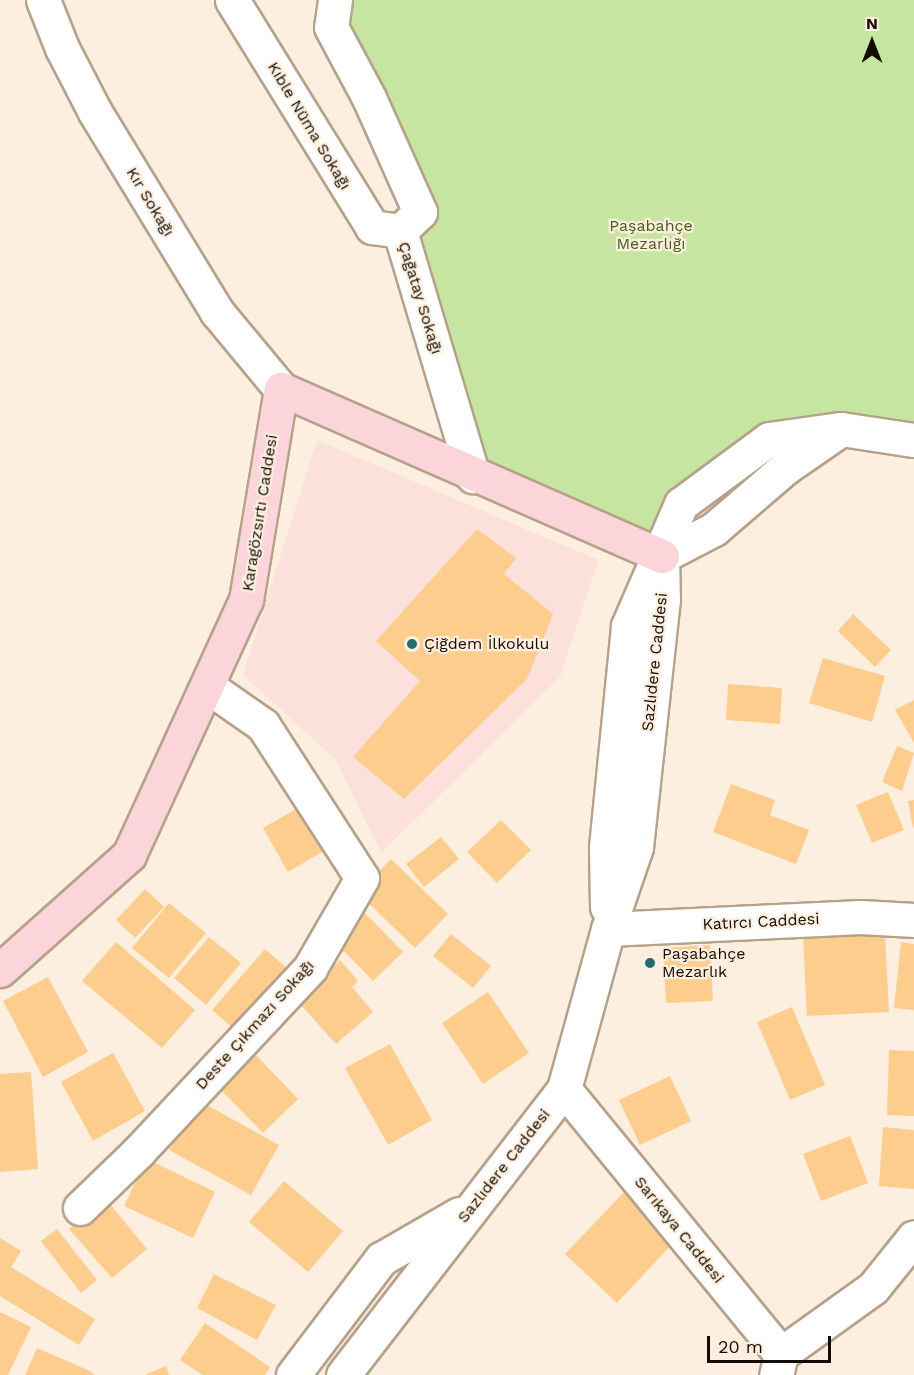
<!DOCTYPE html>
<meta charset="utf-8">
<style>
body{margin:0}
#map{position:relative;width:914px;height:1375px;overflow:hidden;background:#fcefdf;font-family:"Work Sans",sans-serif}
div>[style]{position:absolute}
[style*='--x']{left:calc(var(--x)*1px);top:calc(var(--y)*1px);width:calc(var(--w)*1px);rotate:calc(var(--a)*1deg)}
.education>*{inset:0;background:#fbe0dc}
.green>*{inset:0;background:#c6e5a1}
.building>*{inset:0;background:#fccd8d}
.roads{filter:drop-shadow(2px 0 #b6a189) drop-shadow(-2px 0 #b6a189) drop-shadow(0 2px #b6a189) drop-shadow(0 -2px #b6a189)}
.street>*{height:33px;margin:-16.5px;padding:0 16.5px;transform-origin:16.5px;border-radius:16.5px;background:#fff}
.secondary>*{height:33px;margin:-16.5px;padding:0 16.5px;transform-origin:16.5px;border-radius:16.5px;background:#fbd5da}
.dots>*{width:16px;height:16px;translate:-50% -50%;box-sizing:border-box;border:3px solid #fcefdf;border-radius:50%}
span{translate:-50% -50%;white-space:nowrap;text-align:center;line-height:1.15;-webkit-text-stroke:4.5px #fcefdf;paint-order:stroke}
.street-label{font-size:16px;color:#140d05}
.park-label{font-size:16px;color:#455f19}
.poi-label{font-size:16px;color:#140d05}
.left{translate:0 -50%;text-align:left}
.north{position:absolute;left:842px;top:12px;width:60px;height:60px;-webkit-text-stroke:4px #fcefdf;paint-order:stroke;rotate:0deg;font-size:16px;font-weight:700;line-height:24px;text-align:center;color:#140d05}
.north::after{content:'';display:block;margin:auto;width:21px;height:27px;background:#140d05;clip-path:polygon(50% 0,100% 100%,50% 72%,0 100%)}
.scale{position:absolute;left:707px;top:1336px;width:124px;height:27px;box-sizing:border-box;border:3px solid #140d05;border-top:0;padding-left:8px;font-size:18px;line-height:21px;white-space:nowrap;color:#140d05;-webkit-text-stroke:4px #fcefdf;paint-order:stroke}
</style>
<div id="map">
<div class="education">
<div style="clip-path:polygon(317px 440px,598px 560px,560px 677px,381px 853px,336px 760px,243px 675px)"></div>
</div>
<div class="green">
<div style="clip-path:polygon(344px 0,914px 0,914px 436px,769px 439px,681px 504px,662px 556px,473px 476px,347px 28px)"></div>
</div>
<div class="building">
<div style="clip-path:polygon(477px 529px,516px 558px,504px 574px,553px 614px,527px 679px,404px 799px,353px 757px,420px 681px,376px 641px)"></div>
<div style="clip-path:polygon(853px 614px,891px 650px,875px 667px,838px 631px)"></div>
<div style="clip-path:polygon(823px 658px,885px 676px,872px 722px,809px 703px)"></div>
<div style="clip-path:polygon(728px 684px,782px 688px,780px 724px,726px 720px)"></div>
<div style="clip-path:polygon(914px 700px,914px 743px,895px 710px)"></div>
<div style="clip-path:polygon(897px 746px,914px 753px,902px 791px,882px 782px)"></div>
<div style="clip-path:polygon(731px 784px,775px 800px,770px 815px,809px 830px,796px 864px,713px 832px)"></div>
<div style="clip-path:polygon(888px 792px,904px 830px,872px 843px,856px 805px)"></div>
<div style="clip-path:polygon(914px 800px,914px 828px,913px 828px,908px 801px)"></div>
<div style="clip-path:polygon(303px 805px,329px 848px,288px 872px,263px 828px)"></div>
<div style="clip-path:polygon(501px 820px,531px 850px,497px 883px,467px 852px)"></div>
<div style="clip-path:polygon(441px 837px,459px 859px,424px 887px,406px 864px)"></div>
<div style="clip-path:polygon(391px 859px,448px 914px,415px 948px,358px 893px)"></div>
<div style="clip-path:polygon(145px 889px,164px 907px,135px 938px,116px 920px)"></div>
<div style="clip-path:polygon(169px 903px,206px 933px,169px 978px,132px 948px)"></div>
<div style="clip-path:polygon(362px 910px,403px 952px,373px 981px,344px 951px,336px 958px,324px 945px)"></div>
<div style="clip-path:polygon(451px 934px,491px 966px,473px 988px,433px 956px)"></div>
<div style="clip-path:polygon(885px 934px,889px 1012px,807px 1016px,803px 938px)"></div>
<div style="clip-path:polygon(209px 937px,241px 963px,206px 1005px,174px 978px)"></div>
<div style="clip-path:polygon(116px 942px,195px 1010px,162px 1048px,82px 981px)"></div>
<div style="clip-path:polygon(901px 942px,914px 944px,914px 1010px,894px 1008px)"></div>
<div style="clip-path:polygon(710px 945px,713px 1001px,666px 1003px,663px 948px)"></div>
<div style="clip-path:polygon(265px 949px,294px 974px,241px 1035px,212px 1010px)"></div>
<div style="clip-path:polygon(340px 960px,358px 981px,352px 987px,373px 1012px,336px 1044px,293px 996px,330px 963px,333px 967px)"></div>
<div style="clip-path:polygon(48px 977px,88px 1052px,43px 1077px,3px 1001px)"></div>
<div style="clip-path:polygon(488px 992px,529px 1053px,483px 1084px,442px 1023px)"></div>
<div style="clip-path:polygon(792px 1007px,825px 1085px,790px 1100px,757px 1022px)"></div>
<div style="clip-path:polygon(390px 1044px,432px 1120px,388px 1145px,345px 1068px)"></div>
<div style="clip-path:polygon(889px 1050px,914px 1051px,914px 1116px,887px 1115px)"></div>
<div style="clip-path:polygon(252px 1051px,298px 1099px,263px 1133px,216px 1085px)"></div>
<div style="clip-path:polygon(113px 1053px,145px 1111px,93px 1141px,61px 1082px)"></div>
<div style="clip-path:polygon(31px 1072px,38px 1169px,0 1172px,0 1074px)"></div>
<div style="clip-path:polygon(670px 1076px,691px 1121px,640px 1145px,619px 1100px)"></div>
<div style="clip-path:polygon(198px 1100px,279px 1145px,251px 1195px,169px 1150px)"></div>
<div style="clip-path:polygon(883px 1127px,914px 1130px,914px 1189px,879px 1186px)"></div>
<div style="clip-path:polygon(850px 1136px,868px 1183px,821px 1201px,803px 1154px)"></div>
<div style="clip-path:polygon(147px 1159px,215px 1192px,193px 1238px,124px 1206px)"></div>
<div style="clip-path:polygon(284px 1181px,343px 1231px,308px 1272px,249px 1222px)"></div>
<div style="clip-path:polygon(625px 1191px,676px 1240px,617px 1303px,565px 1254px)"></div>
<div style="clip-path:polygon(105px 1198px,147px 1249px,112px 1278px,69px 1229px)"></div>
<div style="clip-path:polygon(57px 1229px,97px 1280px,81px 1293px,41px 1241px)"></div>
<div style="clip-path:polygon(0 1238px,21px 1251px,11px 1267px,95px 1319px,79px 1345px,0 1296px)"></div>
<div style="clip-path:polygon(214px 1274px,276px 1305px,257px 1340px,197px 1308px)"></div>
<div style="clip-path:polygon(0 1312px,31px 1327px,8px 1375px,0 1375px)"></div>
<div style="clip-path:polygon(205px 1323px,270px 1367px,265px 1375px,203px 1375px,180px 1360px)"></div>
<div style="clip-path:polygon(37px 1348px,90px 1371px,95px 1375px,25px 1375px)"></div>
<div style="clip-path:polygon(166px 1366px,169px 1375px,145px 1375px)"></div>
</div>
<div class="roads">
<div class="street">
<div style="--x:43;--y:0;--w:52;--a:68.4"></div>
<div style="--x:62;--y:48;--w:72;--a:62.7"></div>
<div style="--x:95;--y:112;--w:234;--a:58.6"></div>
<div style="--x:217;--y:312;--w:100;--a:50.3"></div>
<div style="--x:232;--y:0;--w:267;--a:58.3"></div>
<div style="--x:372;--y:227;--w:28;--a:8"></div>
<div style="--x:335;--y:0;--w:27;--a:98"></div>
<div style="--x:331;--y:27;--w:81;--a:61.8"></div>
<div style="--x:369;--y:98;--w:125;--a:65.9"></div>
<div style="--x:420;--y:212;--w:28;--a:136"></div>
<div style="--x:400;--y:231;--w:256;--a:73.4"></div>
<div style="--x:662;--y:556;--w:59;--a:-27.4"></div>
<div style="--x:714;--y:529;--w:94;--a:-40.7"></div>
<div style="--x:785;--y:468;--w:63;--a:-34.7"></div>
<div style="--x:607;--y:907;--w:60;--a:-91"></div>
<div style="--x:606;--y:847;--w:222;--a:-84.3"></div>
<div style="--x:628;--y:626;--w:133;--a:-66.5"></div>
<div style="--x:681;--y:504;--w:109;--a:-36.5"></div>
<div style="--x:769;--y:439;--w:73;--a:-7.9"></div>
<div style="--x:841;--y:429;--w:74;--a:8.6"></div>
<div style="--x:608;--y:929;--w:253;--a:-2.7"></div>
<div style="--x:861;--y:917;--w:53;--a:3.2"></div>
<div style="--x:564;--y:1089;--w:343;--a:50.7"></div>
<div style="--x:781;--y:1354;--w:22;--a:103"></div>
<div style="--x:80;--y:1208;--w:81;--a:-44"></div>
<div style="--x:138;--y:1152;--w:252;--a:-46.9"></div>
<div style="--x:310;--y:968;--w:104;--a:-60"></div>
<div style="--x:362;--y:878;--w:182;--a:-122.9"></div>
<div style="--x:263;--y:725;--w:68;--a:-145.1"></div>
<div style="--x:781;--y:1354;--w:113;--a:-35.7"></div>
<div style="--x:873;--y:1288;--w:65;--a:-51.2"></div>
<div style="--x:293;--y:1375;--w:146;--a:-52.8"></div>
<div style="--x:381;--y:1259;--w:90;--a:-30"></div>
<div style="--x:343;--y:1375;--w:361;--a:-52.3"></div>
<div style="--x:564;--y:1089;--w:166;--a:-74.6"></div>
<div style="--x:608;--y:929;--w:87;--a:-71.1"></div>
<div style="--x:636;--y:847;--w:248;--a:-83.8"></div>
<div style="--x:663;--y:600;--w:44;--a:-91.3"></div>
</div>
<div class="secondary">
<div style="--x:0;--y:970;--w:173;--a:-41.7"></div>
<div style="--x:129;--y:855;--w:281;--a:-65.4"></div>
<div style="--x:246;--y:600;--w:214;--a:-80.6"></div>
<div style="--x:281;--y:389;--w:416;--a:23.7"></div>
</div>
</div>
<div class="dots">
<div style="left:412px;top:644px;background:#216d72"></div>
<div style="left:650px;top:963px;background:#216d72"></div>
</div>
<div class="street-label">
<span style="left:309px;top:126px;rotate:59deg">Kıble Nüma Sokağı</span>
<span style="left:150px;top:202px;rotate:59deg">Kır Sokağı</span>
<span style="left:420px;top:298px;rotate:73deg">Çağatay Sokağı</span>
<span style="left:260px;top:513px;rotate:-81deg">Karagözsırtı Caddesi</span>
<span style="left:655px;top:662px;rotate:-84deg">Sazlıdere Caddesi</span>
<span style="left:761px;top:922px;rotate:-3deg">Katırcı Caddesi</span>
<span style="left:255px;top:1025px;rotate:-48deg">Deste Çıkmazı Sokağı</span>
<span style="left:504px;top:1166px;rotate:-52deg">Sazlıdere Caddesi</span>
<span style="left:679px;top:1230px;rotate:51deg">Sarıkaya Caddesi</span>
</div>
<div class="park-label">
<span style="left:651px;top:235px">Paşabahçe<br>Mezarlığı</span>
</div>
<div class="poi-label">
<span class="left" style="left:424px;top:644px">Çiğdem İlkokulu</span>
<span class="left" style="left:662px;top:963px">Paşabahçe<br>Mezarlık</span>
</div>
<div class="north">N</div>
<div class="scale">20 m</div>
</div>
